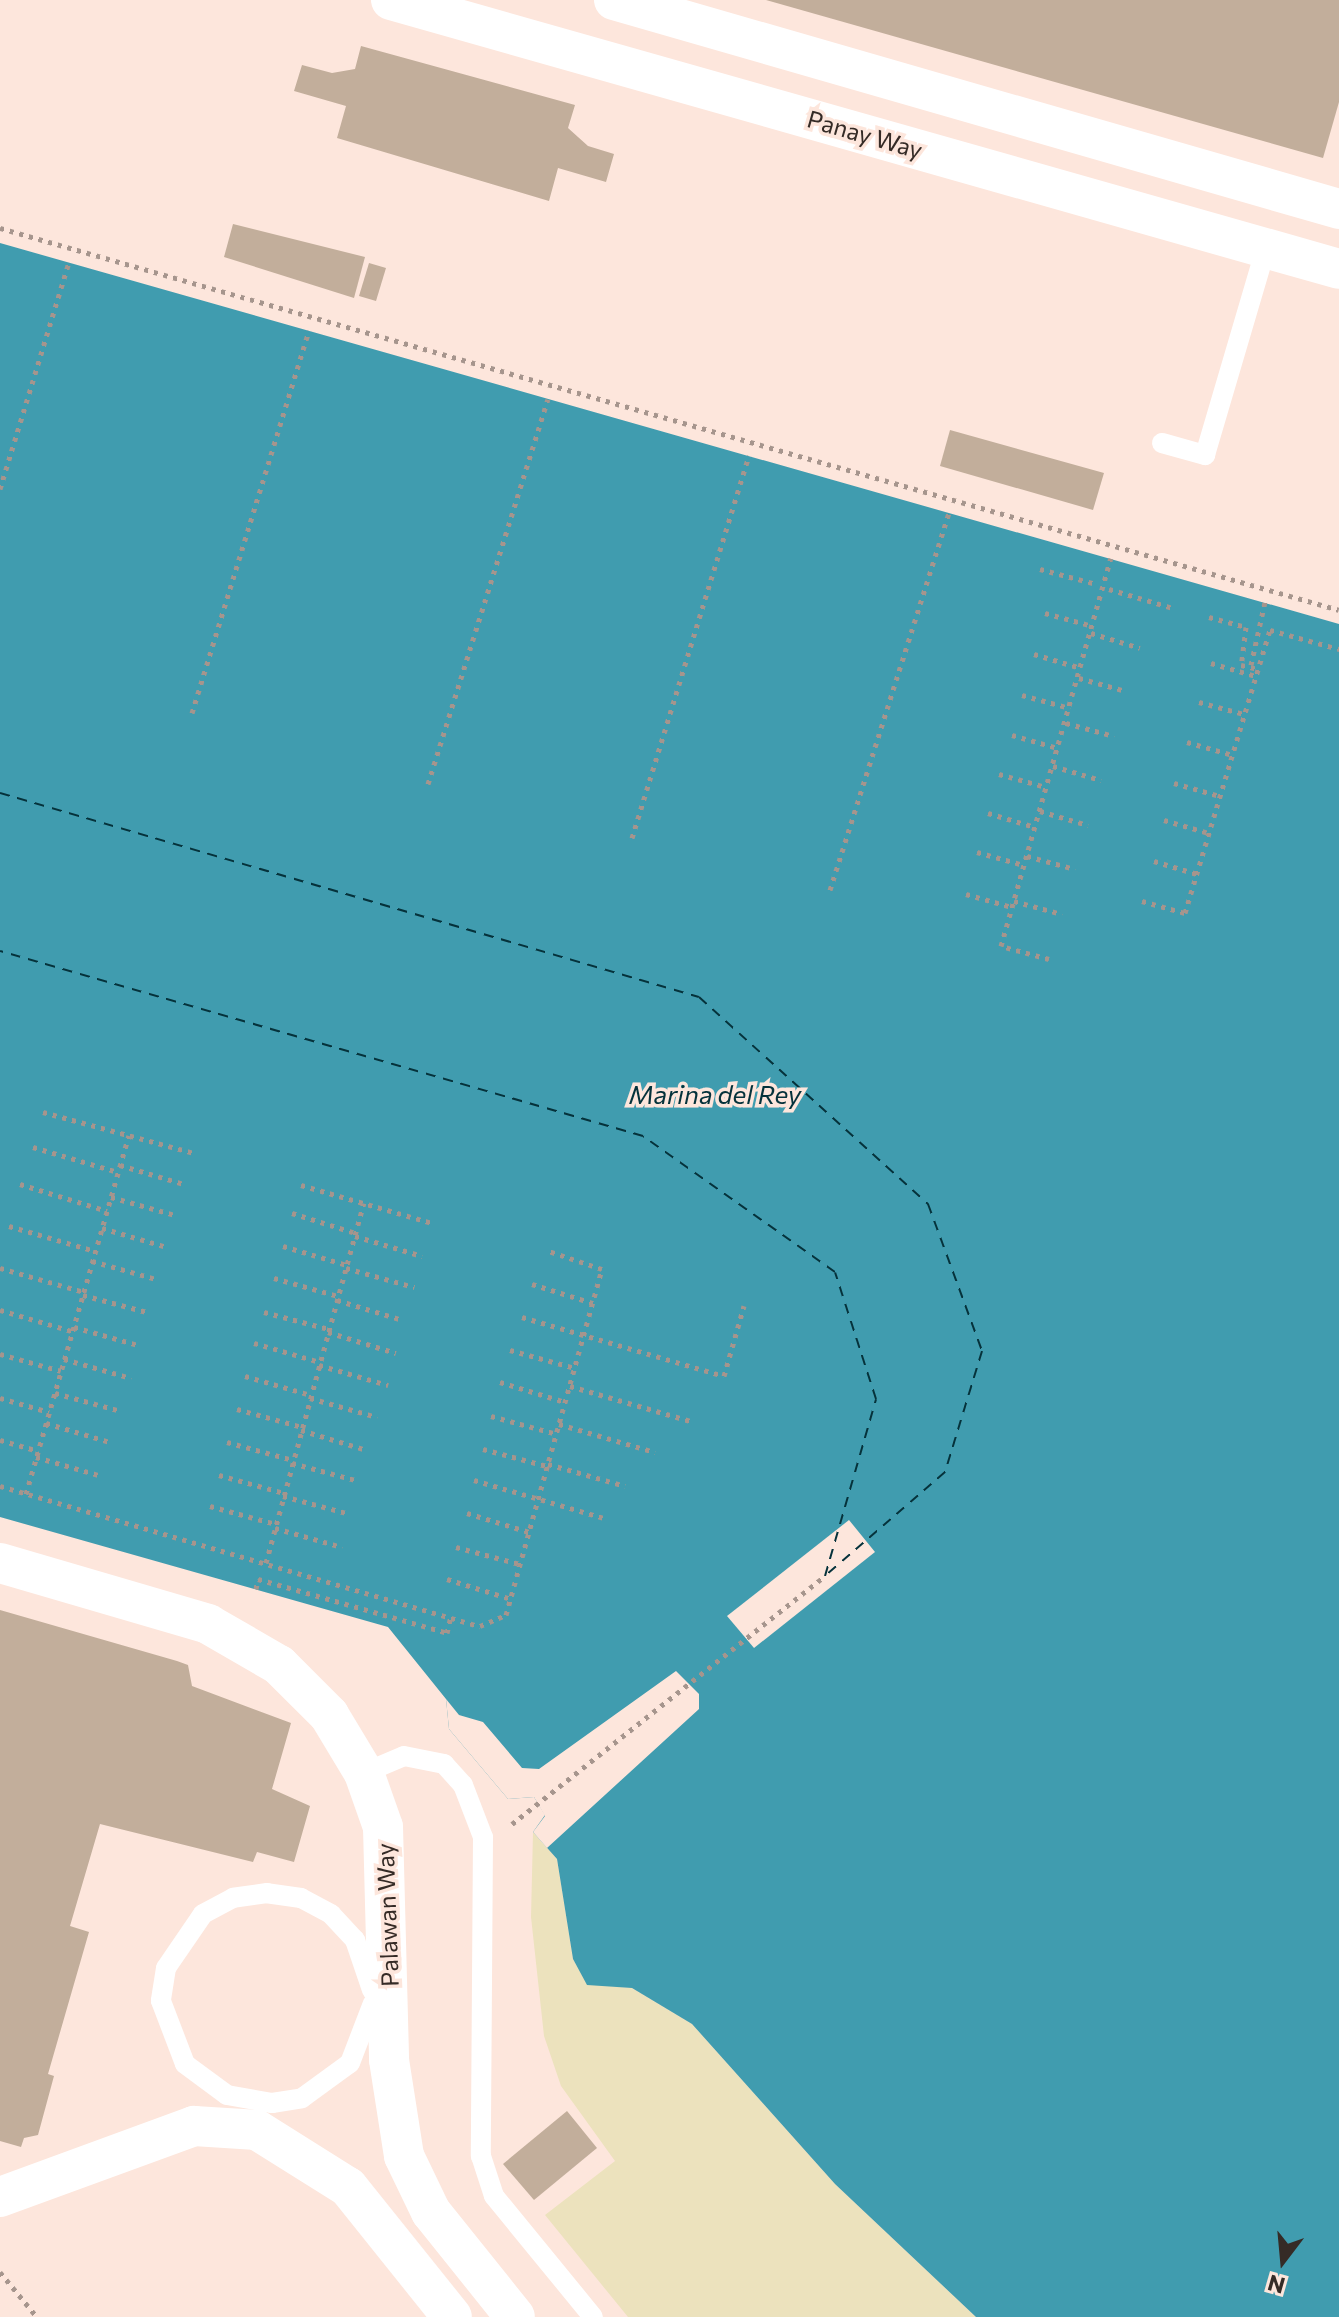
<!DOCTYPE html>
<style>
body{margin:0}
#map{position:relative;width:1339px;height:2317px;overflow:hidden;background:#fde6dc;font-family:Commissioner,sans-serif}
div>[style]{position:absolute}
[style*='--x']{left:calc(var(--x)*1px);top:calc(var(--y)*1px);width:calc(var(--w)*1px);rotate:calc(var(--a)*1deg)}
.sand>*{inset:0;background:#ece2bd}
.water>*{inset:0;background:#409caf}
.pier>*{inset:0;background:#fde6dc}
.ferry>*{height:2px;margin-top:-1px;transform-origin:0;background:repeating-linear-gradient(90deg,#05323b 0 10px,transparent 0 18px)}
.building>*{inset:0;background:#c2ae9b}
.path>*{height:5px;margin-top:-2.5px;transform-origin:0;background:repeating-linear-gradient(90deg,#a6958d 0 4px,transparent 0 10px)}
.lane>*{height:20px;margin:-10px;padding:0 10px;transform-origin:10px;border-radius:10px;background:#fff}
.street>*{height:40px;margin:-20px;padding:0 20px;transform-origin:20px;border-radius:20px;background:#fff}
span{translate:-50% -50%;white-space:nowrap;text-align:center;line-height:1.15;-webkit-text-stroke:7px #fde6dc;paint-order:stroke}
.street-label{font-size:24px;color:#352b26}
.water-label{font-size:26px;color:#05323b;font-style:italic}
.north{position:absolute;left:1243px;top:2221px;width:80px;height:80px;-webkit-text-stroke:6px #fde6dc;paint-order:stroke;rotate:196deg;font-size:22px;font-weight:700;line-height:32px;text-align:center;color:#352b26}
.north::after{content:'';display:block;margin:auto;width:28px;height:36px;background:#352b26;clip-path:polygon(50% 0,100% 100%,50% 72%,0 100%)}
</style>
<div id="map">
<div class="sand">
<div style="clip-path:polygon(533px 1832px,557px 1859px,573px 1959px,587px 1984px,632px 1988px,692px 2024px,835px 2184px,976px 2317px,628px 2317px,545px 2215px,615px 2161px,561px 2086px,544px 2036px,531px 1917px)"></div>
</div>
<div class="water">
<div style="clip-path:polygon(0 243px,1339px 624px,1339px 2317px,976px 2317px,835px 2184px,692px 2024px,632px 1988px,587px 1985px,573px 1959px,557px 1859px,533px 1832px,545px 1815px,534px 1797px,508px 1799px,449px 1729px,446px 1699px,388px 1627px,0 1517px)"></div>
</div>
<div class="pier">
<div style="clip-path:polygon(849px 1520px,875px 1552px,754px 1648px,727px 1616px)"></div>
<div style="clip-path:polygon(676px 1671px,699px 1694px,699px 1709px,547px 1848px,533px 1832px,545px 1816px,534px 1797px,508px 1799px,449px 1729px,446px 1699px,459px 1715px,483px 1722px,522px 1768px,539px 1769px)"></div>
</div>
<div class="ferry">
<div style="--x:0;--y:793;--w:728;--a:16.27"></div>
<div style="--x:699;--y:997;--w:309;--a:42.1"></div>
<div style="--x:928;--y:1204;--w:157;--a:69.8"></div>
<div style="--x:982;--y:1351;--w:127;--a:107"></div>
<div style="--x:945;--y:1472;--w:159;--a:139.1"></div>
<div style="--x:825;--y:1576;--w:184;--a:-73.9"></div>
<div style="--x:876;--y:1399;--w:133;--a:-107.9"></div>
<div style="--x:835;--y:1272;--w:235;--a:-144.7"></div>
<div style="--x:643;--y:1136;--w:669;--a:-163.95"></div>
</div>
<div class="building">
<div style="clip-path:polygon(766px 0,1339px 0,1339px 102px,1323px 158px)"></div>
<div style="clip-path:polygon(361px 46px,575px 105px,568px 128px,588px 146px,614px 154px,606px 182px,558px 168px,549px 201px,337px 138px,346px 106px,294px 91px,302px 65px,332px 73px,355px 69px)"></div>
<div style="clip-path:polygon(233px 224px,365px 257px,354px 298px,224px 257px)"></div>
<div style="clip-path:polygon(369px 263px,386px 268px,376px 301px,359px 296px)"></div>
<div style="clip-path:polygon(950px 430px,1104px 473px,1093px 510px,940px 466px)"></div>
<div style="clip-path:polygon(0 1610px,177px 1661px,188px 1665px,192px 1686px,291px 1723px,272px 1789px,310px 1806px,294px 1862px,257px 1852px,253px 1862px,100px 1824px,70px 1926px,89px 1932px,48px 2074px,54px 2076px,38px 2135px,24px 2138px,21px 2147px,0 2141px)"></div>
<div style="clip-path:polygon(567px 2111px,597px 2148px,534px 2200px,503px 2164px)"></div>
</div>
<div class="path">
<div style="--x:0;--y:228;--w:1392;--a:15.92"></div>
<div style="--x:0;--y:489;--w:237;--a:-73.1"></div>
<div style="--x:1040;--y:569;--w:55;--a:14.8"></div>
<div style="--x:1109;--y:589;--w:67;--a:16.5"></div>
<div style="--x:1045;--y:613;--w:50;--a:15.2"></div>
<div style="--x:1209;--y:617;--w:38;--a:15"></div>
<div style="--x:1246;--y:627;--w:38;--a:97"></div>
<div style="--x:1241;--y:665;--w:17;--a:13"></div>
<div style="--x:1091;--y:633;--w:51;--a:17"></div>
<div style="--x:1034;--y:654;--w:49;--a:16.6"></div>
<div style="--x:1211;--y:663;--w:47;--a:16.1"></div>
<div style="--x:1251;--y:665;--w:65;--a:-77.5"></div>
<div style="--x:1079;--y:678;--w:49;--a:15.5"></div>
<div style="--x:1022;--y:695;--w:50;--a:15.2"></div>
<div style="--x:1199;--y:702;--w:47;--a:14.9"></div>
<div style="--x:192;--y:713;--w:400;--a:-73"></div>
<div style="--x:1066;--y:723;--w:50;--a:15.2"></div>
<div style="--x:1012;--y:735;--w:48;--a:15.8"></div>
<div style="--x:1187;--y:742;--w:48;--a:15.8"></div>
<div style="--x:1053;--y:766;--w:50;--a:16.3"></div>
<div style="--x:999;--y:774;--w:49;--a:15.5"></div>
<div style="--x:1174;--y:783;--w:48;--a:15.8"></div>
<div style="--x:428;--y:784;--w:403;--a:-72.7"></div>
<div style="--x:1040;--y:811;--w:50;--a:16.3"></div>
<div style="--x:988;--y:813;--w:49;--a:16.6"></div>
<div style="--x:1164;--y:820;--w:47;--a:16.1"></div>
<div style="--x:632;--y:838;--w:400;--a:-73"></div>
<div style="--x:977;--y:852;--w:49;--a:15.5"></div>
<div style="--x:1027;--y:856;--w:50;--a:15.2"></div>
<div style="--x:1154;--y:861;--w:45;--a:16.8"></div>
<div style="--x:830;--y:890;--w:395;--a:-72.5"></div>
<div style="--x:966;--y:894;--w:48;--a:15.8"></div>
<div style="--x:1014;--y:901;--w:50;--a:15.2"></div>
<div style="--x:1142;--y:901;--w:45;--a:15.6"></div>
<div style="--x:1185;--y:913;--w:295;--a:-73.3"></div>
<div style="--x:1270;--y:630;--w:72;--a:15.4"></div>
<div style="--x:1049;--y:959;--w:50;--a:-164.8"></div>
<div style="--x:1001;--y:946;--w:403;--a:-74.2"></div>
<div style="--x:43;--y:1112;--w:156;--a:15.2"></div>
<div style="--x:33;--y:1147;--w:89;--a:16.4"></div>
<div style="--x:120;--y:1165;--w:67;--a:16.5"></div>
<div style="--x:20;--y:1184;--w:91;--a:17.2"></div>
<div style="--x:301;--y:1185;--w:136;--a:16.2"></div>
<div style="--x:111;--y:1197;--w:66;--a:15.7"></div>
<div style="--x:292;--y:1213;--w:67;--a:17.4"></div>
<div style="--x:9;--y:1226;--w:90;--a:16.2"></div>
<div style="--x:102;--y:1228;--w:68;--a:16.3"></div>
<div style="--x:355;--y:1236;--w:70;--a:16.6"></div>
<div style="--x:283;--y:1246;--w:67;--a:16.5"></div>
<div style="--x:92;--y:1261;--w:66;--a:15.7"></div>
<div style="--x:0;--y:1268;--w:87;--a:15.9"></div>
<div style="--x:346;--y:1268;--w:71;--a:15.6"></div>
<div style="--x:274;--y:1278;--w:66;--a:15.7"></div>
<div style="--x:532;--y:1284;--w:64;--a:17.3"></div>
<div style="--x:83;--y:1295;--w:66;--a:14.9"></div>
<div style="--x:337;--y:1300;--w:69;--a:16.9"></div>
<div style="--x:0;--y:1310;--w:75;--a:16.3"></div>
<div style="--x:264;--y:1312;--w:67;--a:14.7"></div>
<div style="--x:522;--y:1317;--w:210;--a:16.3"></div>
<div style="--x:724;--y:1376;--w:73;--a:-74.1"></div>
<div style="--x:74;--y:1327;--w:66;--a:15.7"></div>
<div style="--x:328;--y:1332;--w:71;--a:17.2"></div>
<div style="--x:254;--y:1343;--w:69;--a:16.1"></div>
<div style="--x:510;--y:1350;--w:67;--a:15.5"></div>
<div style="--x:0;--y:1354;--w:63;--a:15.6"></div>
<div style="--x:64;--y:1359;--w:70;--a:15.8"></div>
<div style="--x:319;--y:1365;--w:72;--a:16.2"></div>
<div style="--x:245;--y:1376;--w:69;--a:16.1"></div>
<div style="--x:500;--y:1382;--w:68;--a:17.1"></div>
<div style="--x:570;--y:1386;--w:129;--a:16.2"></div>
<div style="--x:55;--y:1393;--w:68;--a:15.3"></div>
<div style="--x:0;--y:1398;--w:51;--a:15.9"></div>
<div style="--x:310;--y:1398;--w:70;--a:15.8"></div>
<div style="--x:237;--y:1409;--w:67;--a:15.5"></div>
<div style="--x:491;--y:1416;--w:68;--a:15.3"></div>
<div style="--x:46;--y:1423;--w:67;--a:16.5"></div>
<div style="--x:559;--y:1424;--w:100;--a:16.3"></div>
<div style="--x:301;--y:1430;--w:69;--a:16.9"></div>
<div style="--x:0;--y:1440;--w:40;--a:16"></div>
<div style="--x:227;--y:1442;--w:68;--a:15.3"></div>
<div style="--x:483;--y:1449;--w:66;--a:14.9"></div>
<div style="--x:36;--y:1457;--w:69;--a:16.1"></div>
<div style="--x:292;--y:1463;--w:69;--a:15"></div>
<div style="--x:548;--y:1464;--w:80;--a:15.9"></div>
<div style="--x:219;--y:1475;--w:67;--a:15.5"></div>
<div style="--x:474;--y:1480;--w:135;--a:16.3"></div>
<div style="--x:0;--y:1486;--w:500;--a:16.3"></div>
<div style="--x:480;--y:1626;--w:28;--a:-23"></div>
<div style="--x:506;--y:1615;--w:359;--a:-74.5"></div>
<div style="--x:602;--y:1269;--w:59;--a:-161.3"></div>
<div style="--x:26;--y:1494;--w:373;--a:-74"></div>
<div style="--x:283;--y:1496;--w:69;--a:15"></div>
<div style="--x:210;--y:1506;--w:68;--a:15.3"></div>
<div style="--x:467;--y:1513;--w:65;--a:17"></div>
<div style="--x:275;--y:1528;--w:70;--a:15.8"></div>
<div style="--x:456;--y:1547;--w:66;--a:14.9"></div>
<div style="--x:266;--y:1563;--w:373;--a:-74.8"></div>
<div style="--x:447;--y:1579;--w:67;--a:17.4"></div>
<div style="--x:256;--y:1589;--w:10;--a:-79"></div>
<div style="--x:258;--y:1579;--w:197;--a:15.9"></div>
<div style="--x:447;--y:1633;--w:17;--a:-77"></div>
<div style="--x:512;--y:1824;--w:399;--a:-38.4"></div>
<div style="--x:0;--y:2272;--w:58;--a:50.6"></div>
</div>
<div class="lane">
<div style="--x:1162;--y:443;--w:45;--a:15.6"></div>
<div style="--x:1205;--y:455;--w:216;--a:-73.6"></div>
<div style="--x:364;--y:1773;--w:43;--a:-23"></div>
<div style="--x:404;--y:1756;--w:41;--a:11.3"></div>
<div style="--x:444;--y:1764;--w:28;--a:48"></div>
<div style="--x:463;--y:1785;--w:56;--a:69"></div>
<div style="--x:483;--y:1837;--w:319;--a:90.4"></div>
<div style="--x:481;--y:2156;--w:42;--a:72"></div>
<div style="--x:494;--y:2196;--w:156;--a:50.7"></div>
<div style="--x:372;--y:1990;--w:53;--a:-108.8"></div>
<div style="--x:355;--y:1940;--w:35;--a:-133"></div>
<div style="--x:331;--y:1914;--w:34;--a:-152"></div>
<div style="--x:301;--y:1898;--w:34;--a:-172"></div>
<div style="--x:267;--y:1893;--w:34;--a:172"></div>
<div style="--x:233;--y:1898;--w:34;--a:152"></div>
<div style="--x:203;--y:1914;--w:65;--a:124.4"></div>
<div style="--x:166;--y:1968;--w:33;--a:99"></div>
<div style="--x:161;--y:2001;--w:67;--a:69.1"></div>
<div style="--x:185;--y:2064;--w:52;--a:36.4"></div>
<div style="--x:227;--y:2095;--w:46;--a:10.1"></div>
<div style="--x:272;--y:2103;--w:30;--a:-9"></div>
<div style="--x:302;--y:2098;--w:59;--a:-36.1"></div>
<div style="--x:350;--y:2063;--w:64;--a:-69"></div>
</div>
<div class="street">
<div style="--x:391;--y:0;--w:985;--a:15.84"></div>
<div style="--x:614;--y:0;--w:755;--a:16.08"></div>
<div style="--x:0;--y:1563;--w:217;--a:16.3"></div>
<div style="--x:208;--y:1624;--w:82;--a:30"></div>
<div style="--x:279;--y:1665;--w:71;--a:45"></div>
<div style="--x:329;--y:1715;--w:68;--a:58.9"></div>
<div style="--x:364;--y:1773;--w:57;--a:70.6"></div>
<div style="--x:383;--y:1827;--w:233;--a:88.5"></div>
<div style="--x:389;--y:2060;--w:97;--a:81.1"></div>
<div style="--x:404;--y:2156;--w:62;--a:64.3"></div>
<div style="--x:431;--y:2212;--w:134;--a:51.3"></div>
<div style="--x:0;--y:2197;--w:207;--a:-20.1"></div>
<div style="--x:194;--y:2126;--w:63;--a:3.6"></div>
<div style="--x:257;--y:2130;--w:107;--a:32.1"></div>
<div style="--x:348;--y:2187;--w:166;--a:51.3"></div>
</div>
<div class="street-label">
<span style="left:865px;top:134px;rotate:16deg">Panay Way</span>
<span style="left:387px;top:1915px;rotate:-92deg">Palawan Way</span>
</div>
<div class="water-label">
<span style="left:715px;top:1094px">Marina del Rey</span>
</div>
<div class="north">N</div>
</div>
